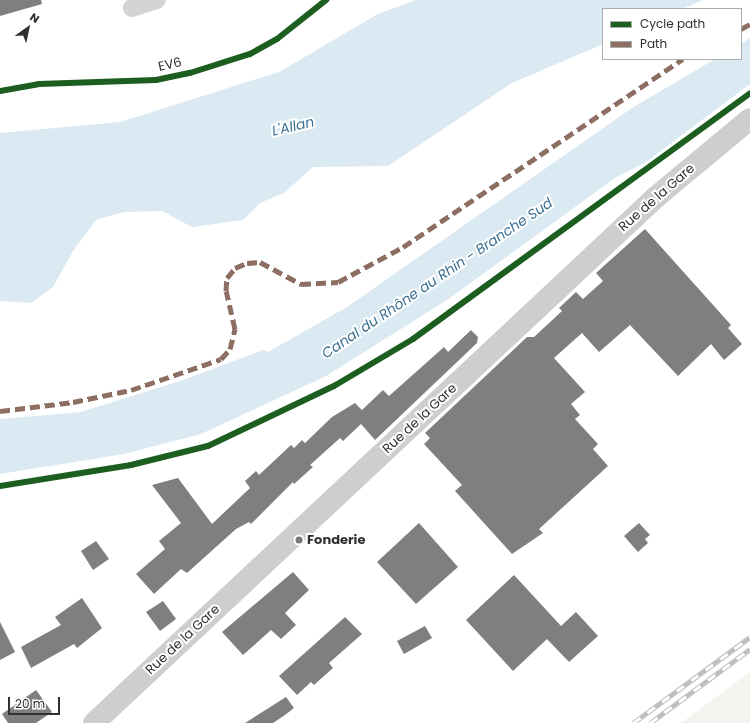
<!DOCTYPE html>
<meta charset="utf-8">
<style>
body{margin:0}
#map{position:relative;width:750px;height:723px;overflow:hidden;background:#fff;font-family:Poppins,sans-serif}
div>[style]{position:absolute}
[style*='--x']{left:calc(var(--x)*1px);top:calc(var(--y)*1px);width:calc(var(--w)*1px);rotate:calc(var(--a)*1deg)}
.green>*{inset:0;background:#f1f5ed}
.water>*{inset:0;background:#dae9f2}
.building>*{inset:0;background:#7f7f7f}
.street>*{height:18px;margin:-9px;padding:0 9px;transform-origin:9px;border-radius:9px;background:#d4d4d4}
.secondary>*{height:22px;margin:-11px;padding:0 11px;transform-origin:11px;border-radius:11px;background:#cecece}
.rail>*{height:4.5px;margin-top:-2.25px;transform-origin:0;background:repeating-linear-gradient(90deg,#fff 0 9px,#bcbcbc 0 18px);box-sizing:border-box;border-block:1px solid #bcbcbc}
.quiet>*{height:5px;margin-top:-2.5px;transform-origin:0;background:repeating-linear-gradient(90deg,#8d6e63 0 10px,transparent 0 15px)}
.cycleway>*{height:6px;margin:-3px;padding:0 3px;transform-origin:3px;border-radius:3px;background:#1b5e20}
.dots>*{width:11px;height:11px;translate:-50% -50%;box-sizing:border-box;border:2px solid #fff;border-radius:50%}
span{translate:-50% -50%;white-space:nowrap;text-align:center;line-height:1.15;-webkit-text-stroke:4px #fff;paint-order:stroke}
.street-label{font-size:13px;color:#303030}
.poi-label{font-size:13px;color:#303030;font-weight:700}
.left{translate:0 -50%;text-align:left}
.water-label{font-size:14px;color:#3b7094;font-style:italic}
.legend{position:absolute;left:602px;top:8px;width:140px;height:52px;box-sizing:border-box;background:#fff;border:1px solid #acacac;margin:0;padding:5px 7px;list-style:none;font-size:12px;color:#303030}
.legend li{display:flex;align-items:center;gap:8px;height:20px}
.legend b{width:20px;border:1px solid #acacac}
.north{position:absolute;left:8px;top:8px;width:40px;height:40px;-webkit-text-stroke:3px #fff;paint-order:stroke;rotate:33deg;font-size:11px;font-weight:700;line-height:16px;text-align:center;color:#303030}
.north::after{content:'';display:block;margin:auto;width:14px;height:18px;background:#303030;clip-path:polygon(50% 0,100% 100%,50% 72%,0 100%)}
.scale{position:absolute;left:8px;top:697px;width:52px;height:18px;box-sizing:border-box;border:2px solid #303030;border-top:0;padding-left:5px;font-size:12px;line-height:14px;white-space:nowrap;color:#303030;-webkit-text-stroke:3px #fff;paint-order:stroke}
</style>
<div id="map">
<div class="green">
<div style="clip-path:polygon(750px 672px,750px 723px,681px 723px)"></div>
</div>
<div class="water">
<div style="clip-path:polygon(416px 0,703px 0,682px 9px,603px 9px,603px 44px,512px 83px,388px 166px,313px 167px,284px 193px,260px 203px,243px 220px,192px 227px,162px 211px,124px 212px,96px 220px,73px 251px,53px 287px,31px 303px,0 301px,0 133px,120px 122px,279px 72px,378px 14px)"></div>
<div style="clip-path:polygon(750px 38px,750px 84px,646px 162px,615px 178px,447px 300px,326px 376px,201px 434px,124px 454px,0 474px,0 419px,81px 412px,183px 380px,263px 350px,268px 352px,347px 307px,632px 108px,715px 59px,741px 59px,741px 44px)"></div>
</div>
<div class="building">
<div style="clip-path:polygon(0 0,41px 0,42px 4px,0 16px)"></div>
<div style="clip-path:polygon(645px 229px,731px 325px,728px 328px,742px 344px,724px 360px,711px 344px,678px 376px,630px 325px,599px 352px,582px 333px,554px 358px,585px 392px,571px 404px,580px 415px,575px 419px,598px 444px,593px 449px,608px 466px,539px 529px,543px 533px,512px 554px,455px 491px,462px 485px,424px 444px,430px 438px,425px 433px,527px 337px,534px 337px,562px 311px,559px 308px,576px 292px,583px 299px,603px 281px,596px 273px)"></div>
<div style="clip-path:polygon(471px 330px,478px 337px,477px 343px,375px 440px,361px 424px,343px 441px,340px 438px,310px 465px,313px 467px,294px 484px,293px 482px,251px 524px,249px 522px,236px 529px,187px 573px,181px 569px,154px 594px,136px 574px,165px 549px,159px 541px,181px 523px,152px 485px,178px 478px,212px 524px,250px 488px,245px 481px,256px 471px,259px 475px,291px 445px,294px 448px,302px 440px,305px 443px,332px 417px,355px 403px,362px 410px,383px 390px,389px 396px,444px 347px,448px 352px)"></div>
<div style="clip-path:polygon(419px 523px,458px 567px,416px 604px,377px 562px)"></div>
<div style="clip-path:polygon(639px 523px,650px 535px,645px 539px,648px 543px,638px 552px,624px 536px)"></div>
<div style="clip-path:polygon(96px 541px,109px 559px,93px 570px,81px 551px)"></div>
<div style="clip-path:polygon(293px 572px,309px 590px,285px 613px,296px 625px,281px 639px,271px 630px,243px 655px,222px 632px)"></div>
<div style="clip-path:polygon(514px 575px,561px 626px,576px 612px,598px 636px,569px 662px,547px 639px,513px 671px,466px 620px)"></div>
<div style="clip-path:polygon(82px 598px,102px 628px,77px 648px,74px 644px,31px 668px,21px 647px,61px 625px,55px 617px)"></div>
<div style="clip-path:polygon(163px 601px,176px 619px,160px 631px,146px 612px)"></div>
<div style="clip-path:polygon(345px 617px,362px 634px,329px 663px,333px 668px,314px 685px,311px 682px,297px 695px,279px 676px)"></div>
<div style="clip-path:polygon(0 622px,15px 652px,0 660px)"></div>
<div style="clip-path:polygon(425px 626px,432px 638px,404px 654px,397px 641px)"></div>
<div style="clip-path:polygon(36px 690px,52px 712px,36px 723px,8px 723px,2px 714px)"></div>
<div style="clip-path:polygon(286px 697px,294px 708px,285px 715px,273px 723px,245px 723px)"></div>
</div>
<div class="street">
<div style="--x:132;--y:8;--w:26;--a:-18"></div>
</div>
<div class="secondary">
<div style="--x:94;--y:723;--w:770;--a:-43.1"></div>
<div style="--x:656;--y:197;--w:122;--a:-39.7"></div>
</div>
<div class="rail">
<div style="--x:633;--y:723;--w:145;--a:-36.3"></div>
<div style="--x:650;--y:723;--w:124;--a:-36.5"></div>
</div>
<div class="quiet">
<div style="--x:741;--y:29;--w:10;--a:-29"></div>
<div style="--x:0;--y:411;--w:74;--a:-7"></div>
<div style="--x:73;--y:402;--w:59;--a:-11.7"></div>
<div style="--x:131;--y:390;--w:95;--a:-19"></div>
<div style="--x:221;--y:359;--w:13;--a:-48"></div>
<div style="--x:230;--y:349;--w:21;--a:-76"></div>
<div style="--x:235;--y:329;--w:39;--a:-103"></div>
<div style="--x:226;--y:291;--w:13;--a:-86"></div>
<div style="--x:227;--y:278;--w:13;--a:-51"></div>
<div style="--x:235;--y:268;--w:13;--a:-23"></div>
<div style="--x:247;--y:263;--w:13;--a:-4"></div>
<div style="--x:260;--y:262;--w:47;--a:28.2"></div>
<div style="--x:301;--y:284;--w:37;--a:-3"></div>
<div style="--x:338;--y:282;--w:74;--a:-28.3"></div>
<div style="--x:403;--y:247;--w:337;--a:-33.9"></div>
</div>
<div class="cycleway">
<div style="--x:0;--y:91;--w:40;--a:-10"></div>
<div style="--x:39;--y:84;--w:117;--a:-2"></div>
<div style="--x:156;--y:80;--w:35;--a:-12"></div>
<div style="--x:190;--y:73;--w:63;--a:-17.6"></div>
<div style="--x:250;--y:54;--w:31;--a:-29"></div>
<div style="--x:277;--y:39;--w:63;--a:-38.5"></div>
<div style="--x:0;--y:486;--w:133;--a:-9.1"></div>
<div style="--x:131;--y:465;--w:79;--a:-13.9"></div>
<div style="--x:208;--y:446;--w:140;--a:-25.5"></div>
<div style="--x:334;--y:386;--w:92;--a:-30.7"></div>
<div style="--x:413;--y:339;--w:417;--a:-36.1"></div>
</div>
<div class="dots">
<div style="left:299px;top:540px;background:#787878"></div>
</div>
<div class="street-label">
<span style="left:170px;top:65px;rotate:-12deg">EV6</span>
<span style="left:657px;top:198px;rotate:-41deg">Rue de la Gare</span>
<span style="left:420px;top:419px;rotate:-43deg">Rue de la Gare</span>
<span style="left:183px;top:640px;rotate:-43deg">Rue de la Gare</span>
</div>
<div class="poi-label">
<span class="left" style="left:307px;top:540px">Fonderie</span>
</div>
<div class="water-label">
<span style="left:293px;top:126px;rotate:-13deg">L'Allan</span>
<span style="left:437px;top:278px;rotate:-34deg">Canal du Rhône au Rhin - Branche Sud</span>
</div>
<ul class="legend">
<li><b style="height:5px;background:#1b5e20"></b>Cycle path</li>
<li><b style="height:5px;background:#8d6e63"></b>Path</li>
</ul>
<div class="north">N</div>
<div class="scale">20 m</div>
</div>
